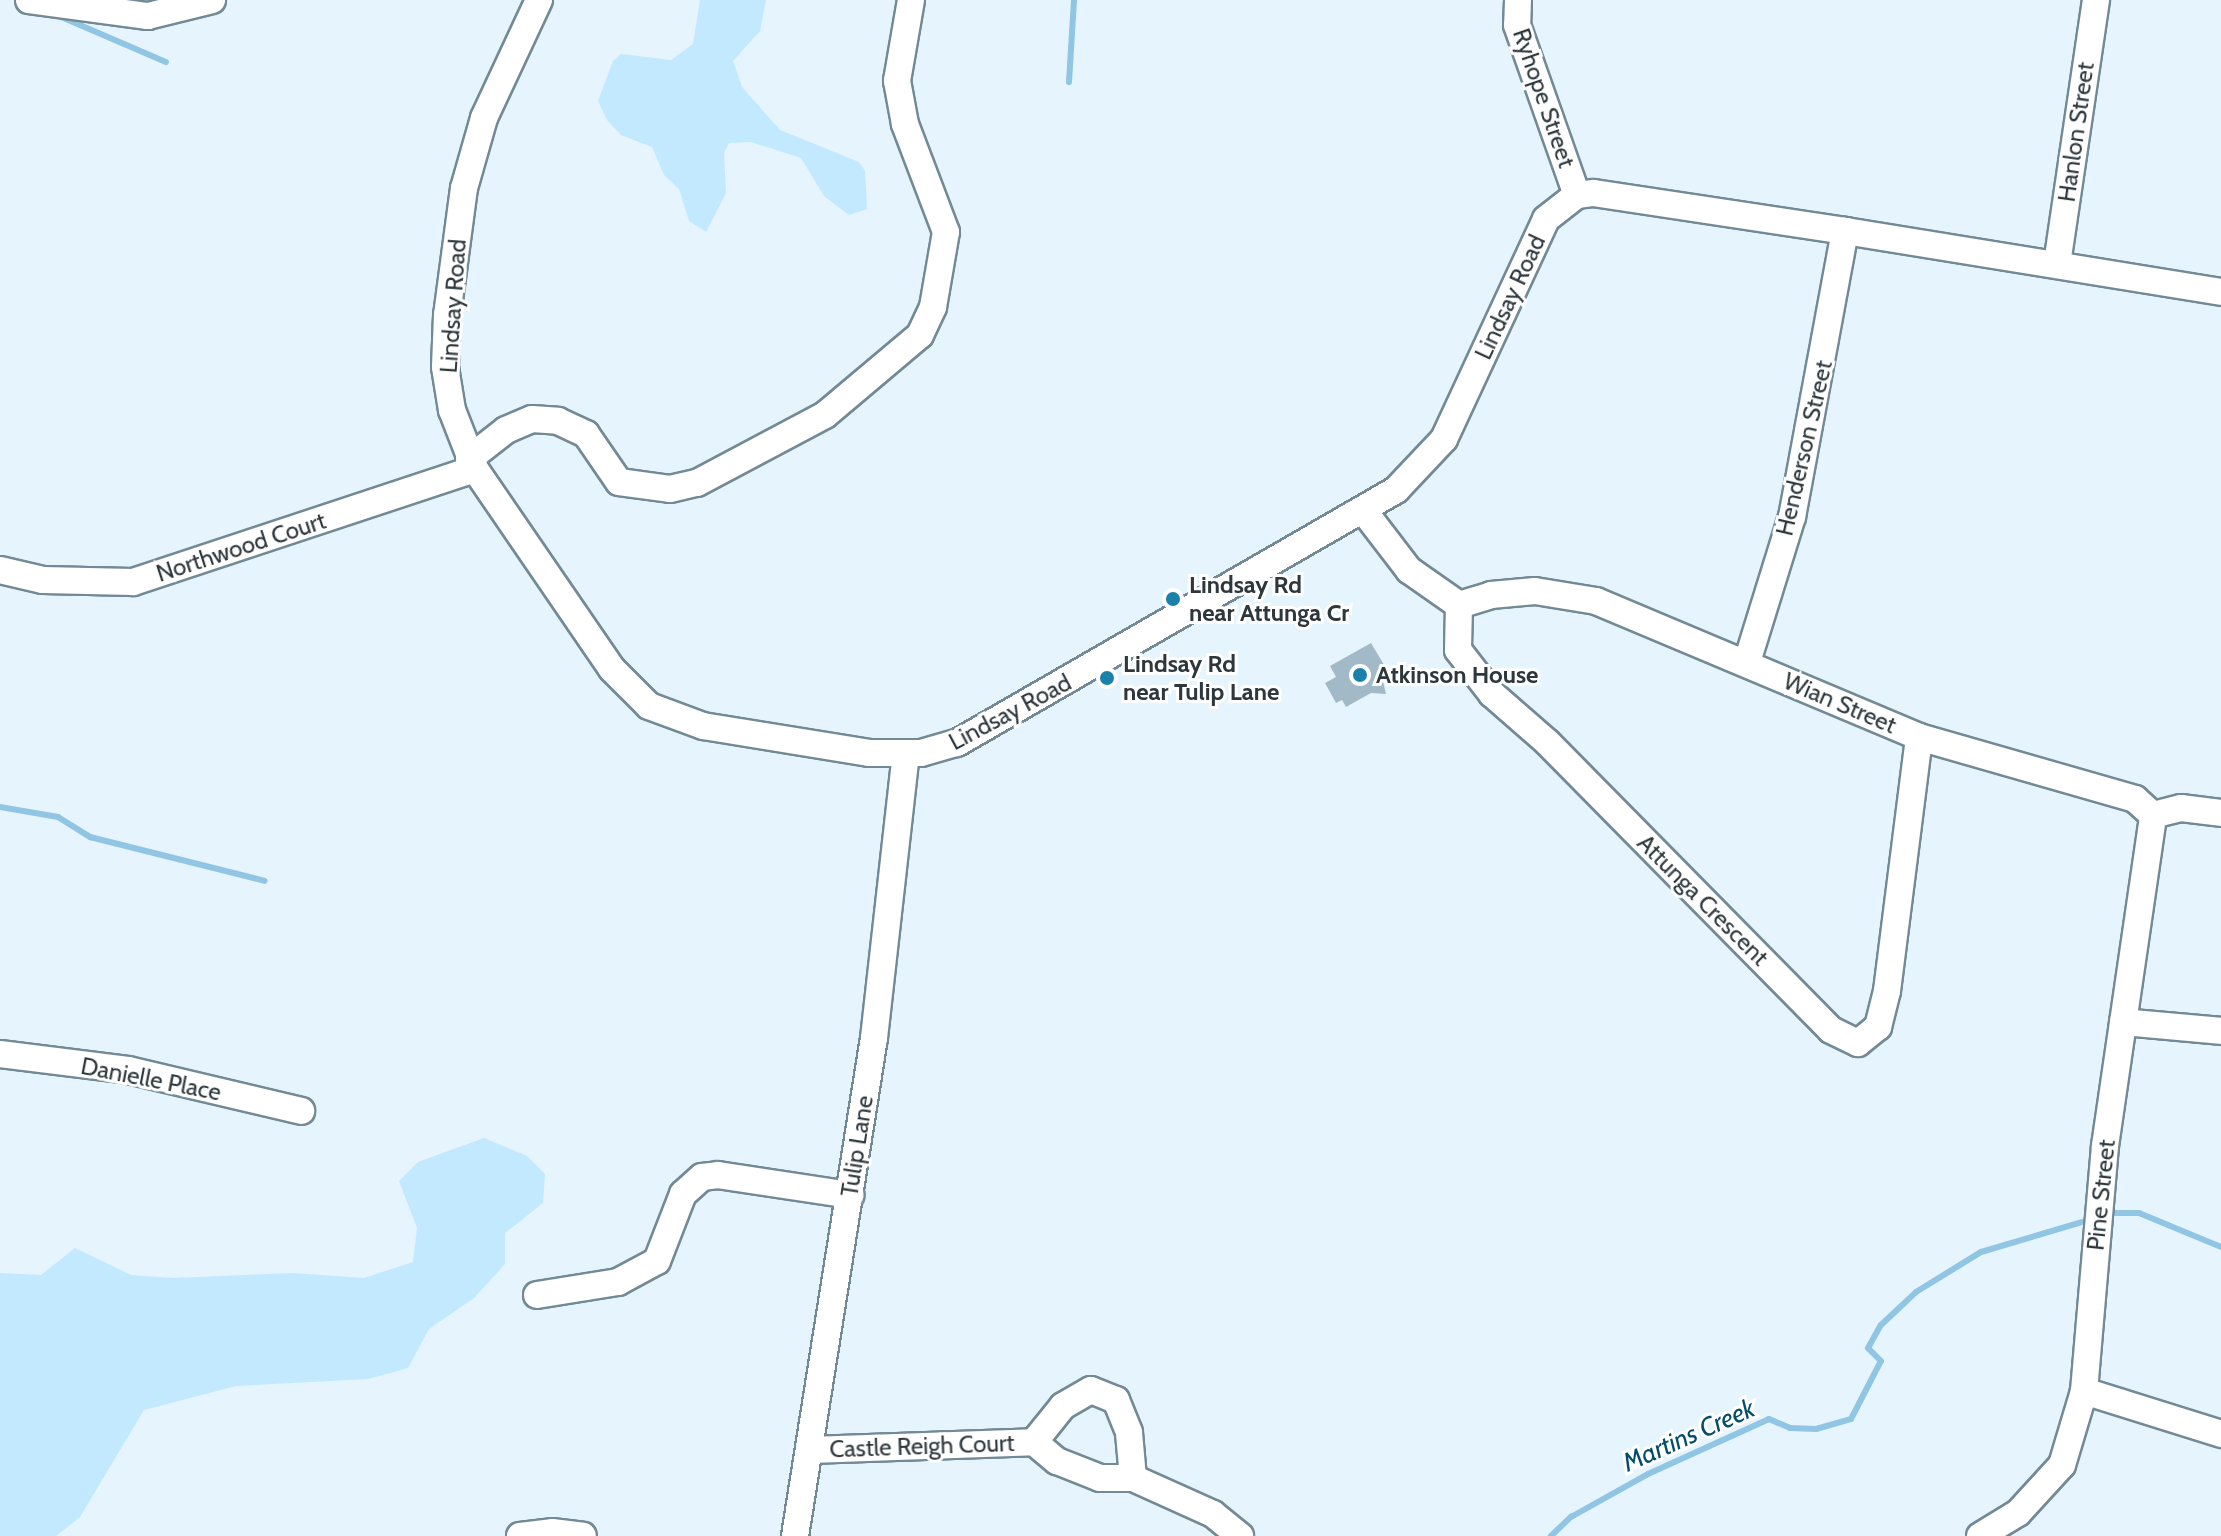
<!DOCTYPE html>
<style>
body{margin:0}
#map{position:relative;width:2221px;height:1536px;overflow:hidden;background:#e5f4fd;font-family:Cabin,sans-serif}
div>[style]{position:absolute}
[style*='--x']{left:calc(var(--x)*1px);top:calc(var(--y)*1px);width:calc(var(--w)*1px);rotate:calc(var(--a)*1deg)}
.green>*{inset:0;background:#c2e9ff}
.stream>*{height:6px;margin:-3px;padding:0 3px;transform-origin:3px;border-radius:3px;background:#90c6e3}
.building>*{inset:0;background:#a2bac7}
.roads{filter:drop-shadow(2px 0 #738a96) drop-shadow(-2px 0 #738a96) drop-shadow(0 2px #738a96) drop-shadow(0 -2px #738a96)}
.minor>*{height:26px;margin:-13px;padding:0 13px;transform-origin:13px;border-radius:13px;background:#fff}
.dots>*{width:22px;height:22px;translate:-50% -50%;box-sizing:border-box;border:4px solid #fff;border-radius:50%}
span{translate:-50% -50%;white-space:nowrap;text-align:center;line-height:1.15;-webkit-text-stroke:6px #fff;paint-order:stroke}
.street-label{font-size:24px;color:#2d373c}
.poi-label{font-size:24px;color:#2d373c;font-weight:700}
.left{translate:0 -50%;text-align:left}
.water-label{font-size:26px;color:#034d6a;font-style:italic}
</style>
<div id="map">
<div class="green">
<div style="clip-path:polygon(700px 0,766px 0,760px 31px,733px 61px,742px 87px,780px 130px,859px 162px,865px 171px,867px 209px,849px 215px,824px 196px,801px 158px,751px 142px,729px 143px,724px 153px,726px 193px,706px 232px,689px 221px,679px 189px,664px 175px,652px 147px,621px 135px,607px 120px,598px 101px,613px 61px,621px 54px,671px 60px,693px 44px)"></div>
<div style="clip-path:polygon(484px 1138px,527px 1156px,545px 1174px,543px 1203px,505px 1233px,505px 1264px,474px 1298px,429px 1329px,408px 1368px,368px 1379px,236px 1386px,144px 1410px,80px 1517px,56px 1536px,0 1536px,0 1273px,41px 1275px,75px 1248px,131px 1275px,174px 1278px,292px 1273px,364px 1278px,413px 1262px,417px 1228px,399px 1181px,418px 1162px)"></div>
</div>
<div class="stream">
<div style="--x:52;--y:13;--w:124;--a:23.3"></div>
<div style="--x:1069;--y:82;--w:82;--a:-86.5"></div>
<div style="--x:0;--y:807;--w:59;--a:9.8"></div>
<div style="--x:58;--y:817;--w:38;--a:32"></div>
<div style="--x:90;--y:837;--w:180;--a:14.1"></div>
<div style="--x:2112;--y:1213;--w:27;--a:0"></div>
<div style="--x:2139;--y:1213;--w:89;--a:22.5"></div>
<div style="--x:1551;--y:1536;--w:28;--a:-44"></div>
<div style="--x:1571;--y:1517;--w:88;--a:-29.2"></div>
<div style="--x:1648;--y:1474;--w:133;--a:-24.4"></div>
<div style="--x:1769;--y:1419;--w:23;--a:23"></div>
<div style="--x:1790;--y:1428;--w:26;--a:2"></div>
<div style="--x:1816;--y:1429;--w:36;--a:-16"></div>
<div style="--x:1851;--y:1419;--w:65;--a:-62.7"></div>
<div style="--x:1881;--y:1361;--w:18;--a:-135"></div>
<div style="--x:1868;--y:1348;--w:26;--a:-61"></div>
<div style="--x:1881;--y:1325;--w:48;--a:-43.3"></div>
<div style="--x:1916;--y:1292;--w:76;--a:-31.6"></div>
<div style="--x:1981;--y:1252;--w:105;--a:-16.5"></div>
</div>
<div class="building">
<div style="clip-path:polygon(1371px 643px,1389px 673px,1382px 677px,1386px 694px,1371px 693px,1346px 707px,1342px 700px,1336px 703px,1325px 683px,1336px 677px,1330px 666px)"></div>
</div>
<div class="roads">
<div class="minor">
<div style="--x:29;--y:0;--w:120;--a:7.7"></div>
<div style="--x:148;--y:16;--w:66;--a:-14"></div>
<div style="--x:539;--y:0;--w:130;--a:115"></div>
<div style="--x:484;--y:118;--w:73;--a:105.9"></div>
<div style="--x:464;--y:188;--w:128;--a:97.6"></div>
<div style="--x:447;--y:315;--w:52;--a:92.2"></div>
<div style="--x:445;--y:367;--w:44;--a:80.8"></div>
<div style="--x:452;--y:410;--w:63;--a:68.7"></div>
<div style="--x:475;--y:469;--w:242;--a:55.6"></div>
<div style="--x:612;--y:669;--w:52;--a:45"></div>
<div style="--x:649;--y:706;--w:58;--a:20.3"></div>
<div style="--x:703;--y:726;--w:168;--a:9.2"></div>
<div style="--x:869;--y:753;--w:52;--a:0"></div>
<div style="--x:921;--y:753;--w:37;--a:-16"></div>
<div style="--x:957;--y:743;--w:507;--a:-29.96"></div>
<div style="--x:1396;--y:490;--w:70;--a:-46.7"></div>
<div style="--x:1444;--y:439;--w:242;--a:-65.1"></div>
<div style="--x:1546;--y:219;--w:39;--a:-38"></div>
<div style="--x:1577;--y:195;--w:17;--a:-7"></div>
<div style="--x:1594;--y:193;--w:254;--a:8.6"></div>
<div style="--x:1845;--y:231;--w:381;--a:9.2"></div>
<div style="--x:1518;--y:0;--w:25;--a:92"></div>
<div style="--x:1517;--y:25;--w:180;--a:70.6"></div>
<div style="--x:2057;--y:264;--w:267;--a:-81.6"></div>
<div style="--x:469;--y:459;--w:47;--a:-38.1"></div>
<div style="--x:506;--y:430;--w:28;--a:-23"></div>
<div style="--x:532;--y:419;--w:26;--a:4"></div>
<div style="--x:558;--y:421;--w:31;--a:25"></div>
<div style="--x:586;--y:434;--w:58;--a:55.5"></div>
<div style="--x:619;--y:482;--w:51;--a:7.8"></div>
<div style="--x:670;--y:489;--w:28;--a:-13"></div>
<div style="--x:697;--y:483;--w:145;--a:-28"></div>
<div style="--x:825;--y:415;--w:124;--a:-40.1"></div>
<div style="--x:920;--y:335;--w:31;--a:-65"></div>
<div style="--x:933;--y:307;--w:76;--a:-80.2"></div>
<div style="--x:946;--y:232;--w:116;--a:-110.8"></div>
<div style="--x:905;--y:124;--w:44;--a:-100.5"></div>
<div style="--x:897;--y:81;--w:82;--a:-80.2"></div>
<div style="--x:1363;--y:510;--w:76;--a:52.5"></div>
<div style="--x:1409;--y:570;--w:61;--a:35"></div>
<div style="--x:1459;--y:605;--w:45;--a:91.3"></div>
<div style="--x:1458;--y:650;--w:56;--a:52.3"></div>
<div style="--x:1492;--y:694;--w:73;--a:41.1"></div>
<div style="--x:1547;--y:742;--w:404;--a:45.4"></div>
<div style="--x:1831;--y:1030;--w:30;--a:26"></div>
<div style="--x:1858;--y:1043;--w:26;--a:-39"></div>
<div style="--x:1878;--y:1027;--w:37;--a:-76"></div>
<div style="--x:1887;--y:991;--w:256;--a:-82.8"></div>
<div style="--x:0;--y:570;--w:44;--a:13.1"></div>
<div style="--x:43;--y:580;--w:90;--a:1.3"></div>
<div style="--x:133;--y:582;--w:360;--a:-18.3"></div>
<div style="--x:1459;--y:605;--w:34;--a:-17"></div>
<div style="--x:1491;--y:595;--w:44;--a:-5.2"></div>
<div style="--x:1535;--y:591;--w:62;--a:9.3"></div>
<div style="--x:1596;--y:601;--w:350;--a:22.8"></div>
<div style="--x:1919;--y:737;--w:225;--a:16"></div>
<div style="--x:2135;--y:799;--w:24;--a:42"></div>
<div style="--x:1747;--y:662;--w:152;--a:-72.8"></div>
<div style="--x:1792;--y:517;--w:291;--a:-79.5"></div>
<div style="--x:2153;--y:815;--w:29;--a:-14"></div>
<div style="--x:2181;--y:808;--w:40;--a:7.1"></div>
<div style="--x:2123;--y:1022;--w:98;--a:5.2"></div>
<div style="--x:0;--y:1054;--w:129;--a:7.1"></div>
<div style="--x:128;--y:1070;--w:178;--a:13.3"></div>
<div style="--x:537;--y:1295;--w:82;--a:-9.1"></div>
<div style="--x:618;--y:1282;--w:44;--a:-28.3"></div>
<div style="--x:657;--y:1261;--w:72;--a:-68.8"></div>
<div style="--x:683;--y:1194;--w:25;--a:-42"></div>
<div style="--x:702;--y:1177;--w:16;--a:-7"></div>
<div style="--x:718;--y:1175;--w:134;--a:8.6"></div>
<div style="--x:2084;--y:1391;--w:144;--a:17.4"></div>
<div style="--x:1034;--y:1442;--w:30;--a:40"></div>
<div style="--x:1057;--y:1461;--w:46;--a:21.6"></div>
<div style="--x:1100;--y:1478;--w:33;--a:0"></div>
<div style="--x:1133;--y:1478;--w:88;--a:24.2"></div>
<div style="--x:1213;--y:1514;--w:35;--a:39"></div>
<div style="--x:810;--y:1450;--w:224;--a:-2"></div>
<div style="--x:1034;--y:1442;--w:46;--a:-51.1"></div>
<div style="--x:1063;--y:1406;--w:32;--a:-30"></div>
<div style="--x:1091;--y:1390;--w:27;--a:22"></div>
<div style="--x:1116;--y:1400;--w:35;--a:68"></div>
<div style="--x:1129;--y:1433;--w:45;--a:84.9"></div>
<div style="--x:520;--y:1536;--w:32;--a:-7"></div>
<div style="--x:552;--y:1532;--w:31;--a:7"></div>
<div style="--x:795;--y:1536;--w:504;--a:-80.99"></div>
<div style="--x:874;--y:1038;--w:286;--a:-83.6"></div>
<div style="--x:1980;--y:1536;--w:44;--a:-31.2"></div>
<div style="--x:2018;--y:1513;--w:65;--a:-47.5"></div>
<div style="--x:2062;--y:1465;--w:77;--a:-73.4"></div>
<div style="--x:2084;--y:1391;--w:246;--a:-85.1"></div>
<div style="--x:2105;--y:1146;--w:334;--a:-81.7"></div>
</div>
</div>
<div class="dots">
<div style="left:1173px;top:599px;background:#1a81aa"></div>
<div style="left:1360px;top:675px;background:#1a81aa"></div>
<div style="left:1107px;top:678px;background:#1a81aa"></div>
</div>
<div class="street-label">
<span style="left:1544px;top:98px;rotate:71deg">Ryhope Street</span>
<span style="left:2076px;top:132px;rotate:-82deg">Hanlon Street</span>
<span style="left:1510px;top:297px;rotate:-65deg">Lindsay Road</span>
<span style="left:453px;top:306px;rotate:-86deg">Lindsay Road</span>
<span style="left:1804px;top:448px;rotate:-77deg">Henderson Street</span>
<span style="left:241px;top:547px;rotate:-18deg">Northwood Court</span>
<span style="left:1840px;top:703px;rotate:23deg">Wian Street</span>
<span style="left:1010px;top:712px;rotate:-28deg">Lindsay Road</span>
<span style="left:1703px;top:900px;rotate:45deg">Attunga Crescent</span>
<span style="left:151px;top:1079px;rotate:11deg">Danielle Place</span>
<span style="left:857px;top:1146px;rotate:-81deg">Tulip Lane</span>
<span style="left:2101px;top:1195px;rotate:-84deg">Pine Street</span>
<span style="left:922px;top:1446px;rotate:-2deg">Castle Reigh Court</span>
</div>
<div class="poi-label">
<span class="left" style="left:1189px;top:599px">Lindsay Rd<br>near Attunga Cr</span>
<span class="left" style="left:1123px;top:678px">Lindsay Rd<br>near Tulip Lane</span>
<span class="left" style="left:1376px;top:675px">Atkinson House</span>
</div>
<div class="water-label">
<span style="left:1689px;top:1436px;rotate:-24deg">Martins Creek</span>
</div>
</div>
